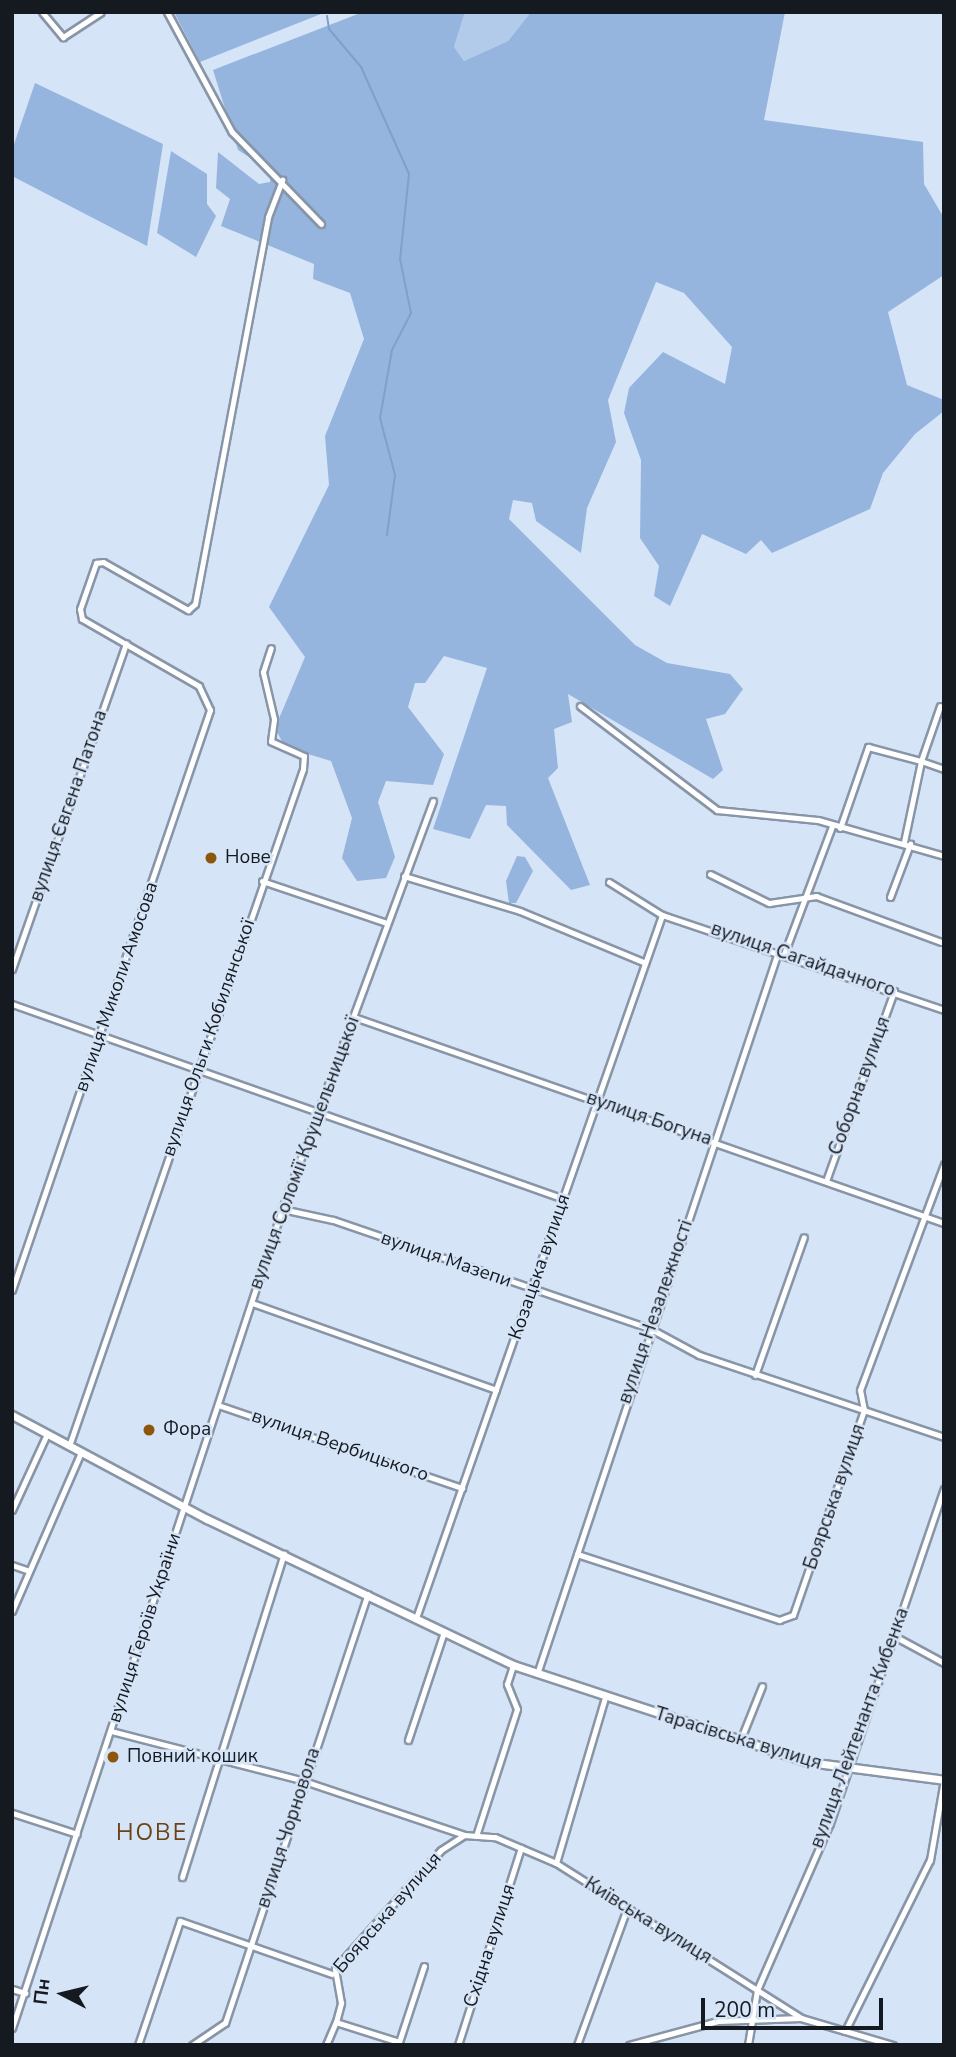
<!DOCTYPE html>
<meta charset="utf-8">
<style>
body{margin:0}
#map{position:relative;width:956px;height:2057px;overflow:hidden;background:#d6e4f7;font-family:"Nunito Sans",sans-serif}
div>[style]{position:absolute}
[style*='--x']{left:calc(var(--x)*1px);top:calc(var(--y)*1px);width:calc(var(--w)*1px);rotate:calc(var(--a)*1deg)}
.green>*{inset:0;background:#b3cbea}
.forest>*{inset:0;background:#95b5df}
.stream>*{height:2px;margin:-1px;padding:0 1px;transform-origin:1px;border-radius:1px;background:#80a0c9}
.roads{filter:drop-shadow(2px 0 #8895a7) drop-shadow(-2px 0 #8895a7) drop-shadow(0 2px #8895a7) drop-shadow(0 -2px #8895a7)}
.minor>*{height:5px;margin:-2.5px;padding:0 2.5px;transform-origin:2.5px;border-radius:2.5px;background:#fff}
.tertiary>*{height:7px;margin:-3.5px;padding:0 3.5px;transform-origin:3.5px;border-radius:3.5px;background:#fff}
.dots>*{width:19px;height:19px;translate:-50% -50%;box-sizing:border-box;border:4px solid #d6e4f7;border-radius:50%}
span{translate:-50% -50%;white-space:nowrap;text-align:center;line-height:1.15;-webkit-text-stroke:5px #d6e4f7;paint-order:stroke}
.street-label{font-size:19px;color:#151a20}
.poi-label{font-size:19px;color:#151a20}
.left{translate:0 -50%;text-align:left}
.quarter-label{font-size:23px;color:#6a4416;letter-spacing:2px}
.frame{position:absolute;inset:0;border:14px solid #151a20;pointer-events:none}
.north{position:absolute;left:28px;top:1959px;width:70px;height:70px;-webkit-text-stroke:5px #d6e4f7;paint-order:stroke;rotate:277deg;font-size:19px;font-weight:700;line-height:28px;text-align:center;color:#151a20}
.north::after{content:'';display:block;margin:auto;width:24px;height:32px;background:#151a20;clip-path:polygon(50% 0,100% 100%,50% 72%,0 100%)}
.scale{position:absolute;left:701px;top:1998px;width:182px;height:32px;box-sizing:border-box;border:4px solid #151a20;border-top:0;padding-left:9px;font-size:21px;line-height:24px;white-space:nowrap;color:#151a20;-webkit-text-stroke:5px #d6e4f7;paint-order:stroke}
</style>
<div id="map">
<div class="green">
<div style="clip-path:polygon(465px 12px,531px 12px,508px 41px,464px 61px,454px 47px)"></div>
</div>
<div class="forest">
<div style="clip-path:polygon(174px 12px,326px 12px,200px 62px)"></div>
<div style="clip-path:polygon(363px 12px,465px 12px,454px 47px,464px 61px,508px 41px,531px 12px,785px 12px,764px 120px,923px 142px,924px 184px,944px 218px,944px 275px,888px 312px,907px 385px,944px 400px,944px 411px,915px 434px,883px 473px,870px 509px,772px 553px,761px 540px,746px 554px,702px 534px,670px 606px,654px 596px,659px 566px,640px 538px,641px 460px,624px 413px,629px 388px,663px 352px,725px 384px,732px 347px,684px 293px,656px 282px,608px 400px,616px 442px,587px 508px,581px 553px,536px 521px,532px 503px,513px 500px,509px 519px,635px 645px,667px 663px,730px 674px,743px 689px,725px 714px,706px 719px,723px 770px,713px 779px,568px 694px,572px 722px,554px 729px,558px 768px,548px 778px,590px 885px,571px 890px,507px 825px,506px 806px,486px 805px,470px 839px,433px 829px,487px 668px,444px 656px,425px 683px,415px 683px,408px 707px,444px 754px,433px 785px,386px 781px,378px 802px,395px 857px,386px 878px,357px 881px,342px 858px,352px 818px,331px 761px,285px 747px,275px 728px,305px 657px,269px 607px,329px 485px,325px 436px,364px 339px,350px 293px,313px 279px,314px 264px,221px 226px,230px 199px,216px 188px,218px 152px,259px 184px,270px 182px,271px 171px,238px 150px,213px 70px)"></div>
<div style="clip-path:polygon(35px 83px,163px 144px,147px 246px,12px 176px,12px 150px)"></div>
<div style="clip-path:polygon(171px 151px,207px 174px,207px 204px,216px 216px,196px 257px,157px 233px)"></div>
<div style="clip-path:polygon(517px 856px,525px 857px,533px 871px,516px 903px,509px 903px,506px 881px)"></div>
</div>
<div class="stream">
<div style="--x:327;--y:16;--w:13;--a:81"></div>
<div style="--x:329;--y:29;--w:50;--a:49.9"></div>
<div style="--x:361;--y:67;--w:117;--a:65.8"></div>
<div style="--x:409;--y:174;--w:85;--a:96"></div>
<div style="--x:400;--y:259;--w:55;--a:78.5"></div>
<div style="--x:411;--y:313;--w:42;--a:117.2"></div>
<div style="--x:392;--y:350;--w:69;--a:100"></div>
<div style="--x:380;--y:418;--w:59;--a:75.3"></div>
<div style="--x:395;--y:475;--w:61;--a:97.6"></div>
</div>
<div class="roads">
<div class="minor">
<div style="--x:42;--y:12;--w:33;--a:50"></div>
<div style="--x:63;--y:37;--w:45;--a:-33.3"></div>
<div style="--x:167;--y:12;--w:136;--a:61.6"></div>
<div style="--x:232;--y:132;--w:128;--a:45.9"></div>
<div style="--x:580;--y:706;--w:172;--a:37.2"></div>
<div style="--x:717;--y:810;--w:101;--a:5.7"></div>
<div style="--x:818;--y:820;--w:131;--a:15.9"></div>
<div style="--x:840;--y:828;--w:86;--a:-70.9"></div>
<div style="--x:868;--y:747;--w:55;--a:14.8"></div>
<div style="--x:921;--y:761;--w:58;--a:-70.9"></div>
<div style="--x:904;--y:842;--w:83;--a:-78.1"></div>
<div style="--x:921;--y:761;--w:24;--a:19"></div>
<div style="--x:710;--y:874;--w:66;--a:26.2"></div>
<div style="--x:769;--y:903;--w:48;--a:-8.5"></div>
<div style="--x:816;--y:896;--w:133;--a:20.2"></div>
<div style="--x:404;--y:876;--w:121;--a:16.8"></div>
<div style="--x:520;--y:911;--w:133;--a:22.5"></div>
<div style="--x:262;--y:881;--w:132;--a:18.6"></div>
<div style="--x:609;--y:882;--w:62;--a:31.9"></div>
<div style="--x:890;--y:897;--w:57;--a:-69.3"></div>
<div style="--x:662;--y:915;--w:298;--a:18.6"></div>
<div style="--x:784;--y:954;--w:137;--a:-69.4"></div>
<div style="--x:12;--y:969;--w:345;--a:-70.7"></div>
<div style="--x:12;--y:1004;--w:585;--a:19.46"></div>
<div style="--x:354;--y:1017;--w:625;--a:19.25"></div>
<div style="--x:826;--y:1181;--w:202;--a:-70.3"></div>
<div style="--x:282;--y:1209;--w:52;--a:12.2"></div>
<div style="--x:333;--y:1220;--w:334;--a:18.9"></div>
<div style="--x:649;--y:1328;--w:57;--a:28.4"></div>
<div style="--x:699;--y:1355;--w:258;--a:18.5"></div>
<div style="--x:12;--y:1290;--w:613;--a:-71.15"></div>
<div style="--x:210;--y:710;--w:26;--a:-115"></div>
<div style="--x:199;--y:686;--w:135;--a:-150.2"></div>
<div style="--x:82;--y:619;--w:10;--a:-101"></div>
<div style="--x:80;--y:609;--w:49;--a:-70.8"></div>
<div style="--x:96;--y:563;--w:7;--a:-8"></div>
<div style="--x:103;--y:562;--w:98;--a:29.5"></div>
<div style="--x:188;--y:610;--w:9;--a:-41"></div>
<div style="--x:195;--y:604;--w:394;--a:-79.3"></div>
<div style="--x:268;--y:217;--w:40;--a:-69"></div>
<div style="--x:252;--y:1303;--w:259;--a:19.6"></div>
<div style="--x:755;--y:1375;--w:146;--a:-70.5"></div>
<div style="--x:218;--y:1405;--w:258;--a:18.8"></div>
<div style="--x:69;--y:1446;--w:716;--a:-70.93"></div>
<div style="--x:303;--y:769;--w:13;--a:-86"></div>
<div style="--x:304;--y:756;--w:36;--a:-156"></div>
<div style="--x:271;--y:741;--w:22;--a:-82"></div>
<div style="--x:274;--y:719;--w:48;--a:-103.2"></div>
<div style="--x:263;--y:672;--w:25;--a:-72"></div>
<div style="--x:12;--y:1510;--w:84;--a:-65.3"></div>
<div style="--x:577;--y:1554;--w:213;--a:18.1"></div>
<div style="--x:779;--y:1620;--w:15;--a:-20"></div>
<div style="--x:793;--y:1615;--w:217;--a:-70.9"></div>
<div style="--x:864;--y:1410;--w:20;--a:-101"></div>
<div style="--x:860;--y:1390;--w:241;--a:-69.6"></div>
<div style="--x:12;--y:1565;--w:18;--a:19"></div>
<div style="--x:12;--y:1611;--w:173;--a:-66.5"></div>
<div style="--x:416;--y:1618;--w:745;--a:-70.71"></div>
<div style="--x:894;--y:1636;--w:57;--a:28.4"></div>
<div style="--x:537;--y:1674;--w:761;--a:-71.54"></div>
<div style="--x:111;--y:1731;--w:199;--a:14.5"></div>
<div style="--x:304;--y:1781;--w:169;--a:18.6"></div>
<div style="--x:464;--y:1835;--w:31;--a:4"></div>
<div style="--x:495;--y:1837;--w:66;--a:23.1"></div>
<div style="--x:556;--y:1863;--w:290;--a:32.3"></div>
<div style="--x:801;--y:2018;--w:96;--a:16.4"></div>
<div style="--x:408;--y:1740;--w:114;--a:-71.6"></div>
<div style="--x:740;--y:1741;--w:59;--a:-68.2"></div>
<div style="--x:12;--y:1813;--w:68;--a:17.9"></div>
<div style="--x:476;--y:1836;--w:133;--a:-72.1"></div>
<div style="--x:517;--y:1709;--w:27;--a:-112"></div>
<div style="--x:507;--y:1684;--w:20;--a:-72"></div>
<div style="--x:556;--y:1863;--w:172;--a:-73.5"></div>
<div style="--x:182;--y:1877;--w:339;--a:-72.5"></div>
<div style="--x:424;--y:1966;--w:80;--a:108.2"></div>
<div style="--x:399;--y:2042;--w:66;--a:-162.4"></div>
<div style="--x:336;--y:2022;--w:20;--a:-75"></div>
<div style="--x:341;--y:2003;--w:35;--a:-100"></div>
<div style="--x:335;--y:1969;--w:159;--a:-48.3"></div>
<div style="--x:441;--y:1850;--w:27;--a:-33"></div>
<div style="--x:12;--y:1989;--w:14;--a:17"></div>
<div style="--x:12;--y:2028;--w:862;--a:-71.75"></div>
<div style="--x:282;--y:1209;--w:435;--a:-69.7"></div>
<div style="--x:845;--y:2031;--w:191;--a:-63.6"></div>
<div style="--x:930;--y:1860;--w:81;--a:-80.1"></div>
<div style="--x:138;--y:2045;--w:131;--a:-71.3"></div>
<div style="--x:180;--y:1921;--w:161;--a:19.2"></div>
<div style="--x:192;--y:2045;--w:40;--a:-34"></div>
<div style="--x:225;--y:2023;--w:452;--a:-71.6"></div>
<div style="--x:326;--y:2045;--w:25;--a:-67"></div>
<div style="--x:458;--y:2045;--w:207;--a:-72.3"></div>
<div style="--x:577;--y:2045;--w:146;--a:-69.9"></div>
<div style="--x:629;--y:2045;--w:92;--a:-15.1"></div>
<div style="--x:718;--y:2021;--w:83;--a:-2.1"></div>
<div style="--x:748;--y:2045;--w:56;--a:-80.7"></div>
<div style="--x:757;--y:1990;--w:182;--a:-66.4"></div>
<div style="--x:830;--y:1823;--w:353;--a:-71.2"></div>
</div>
<div class="tertiary">
<div style="--x:12;--y:1415;--w:221;--a:28.1"></div>
<div style="--x:207;--y:1519;--w:339;--a:25.5"></div>
<div style="--x:513;--y:1665;--w:311;--a:18.2"></div>
<div style="--x:808;--y:1762;--w:137;--a:7.5"></div>
</div>
</div>
<div class="dots">
<div style="left:211px;top:858px;background:#8d560a"></div>
<div style="left:149px;top:1430px;background:#8d560a"></div>
<div style="left:113px;top:1757px;background:#8d560a"></div>
</div>
<div class="street-label">
<span style="left:69px;top:806px;rotate:-71deg">вулиця Євгена Патона</span>
<span style="left:803px;top:960px;rotate:19deg">вулиця Сагайдачного</span>
<span style="left:117px;top:987px;rotate:-71deg">вулиця Миколи Амосова</span>
<span style="left:209px;top:1038px;rotate:-71deg">вулиця Ольги Кобилянської</span>
<span style="left:860px;top:1086px;rotate:-70deg">Соборна вулиця</span>
<span style="left:649px;top:1119px;rotate:19deg">вулиця Богуна</span>
<span style="left:305px;top:1153px;rotate:-70deg">вулиця Соломії Крушельницької</span>
<span style="left:446px;top:1260px;rotate:19deg">вулиця Мазепи</span>
<span style="left:540px;top:1267px;rotate:-71deg">Козацька вулиця</span>
<span style="left:656px;top:1312px;rotate:-71deg">вулиця Незалежності</span>
<span style="left:340px;top:1446px;rotate:19deg">вулиця Вербицького</span>
<span style="left:835px;top:1497px;rotate:-71deg">Боярська вулиця</span>
<span style="left:145px;top:1628px;rotate:-72deg">вулиця Героїв України</span>
<span style="left:860px;top:1728px;rotate:-70deg">вулиця Лейтенанта Кибенка</span>
<span style="left:738px;top:1739px;rotate:17deg">Тарасівська вулиця</span>
<span style="left:289px;top:1828px;rotate:-72deg">вулиця Чорновола</span>
<span style="left:388px;top:1913px;rotate:-49deg">Боярська вулиця</span>
<span style="left:648px;top:1921px;rotate:32deg">Київська вулиця</span>
<span style="left:490px;top:1946px;rotate:-72deg">Східна вулиця</span>
</div>
<div class="poi-label">
<span class="left" style="left:225px;top:858px">Нове</span>
<span class="left" style="left:163px;top:1430px">Фора</span>
<span class="left" style="left:127px;top:1757px">Повний кошик</span>
</div>
<div class="quarter-label">
<span style="left:152px;top:1833px">НОВЕ</span>
</div>
<div class="frame"></div>
<div class="north">Пн</div>
<div class="scale">200 m</div>
</div>
